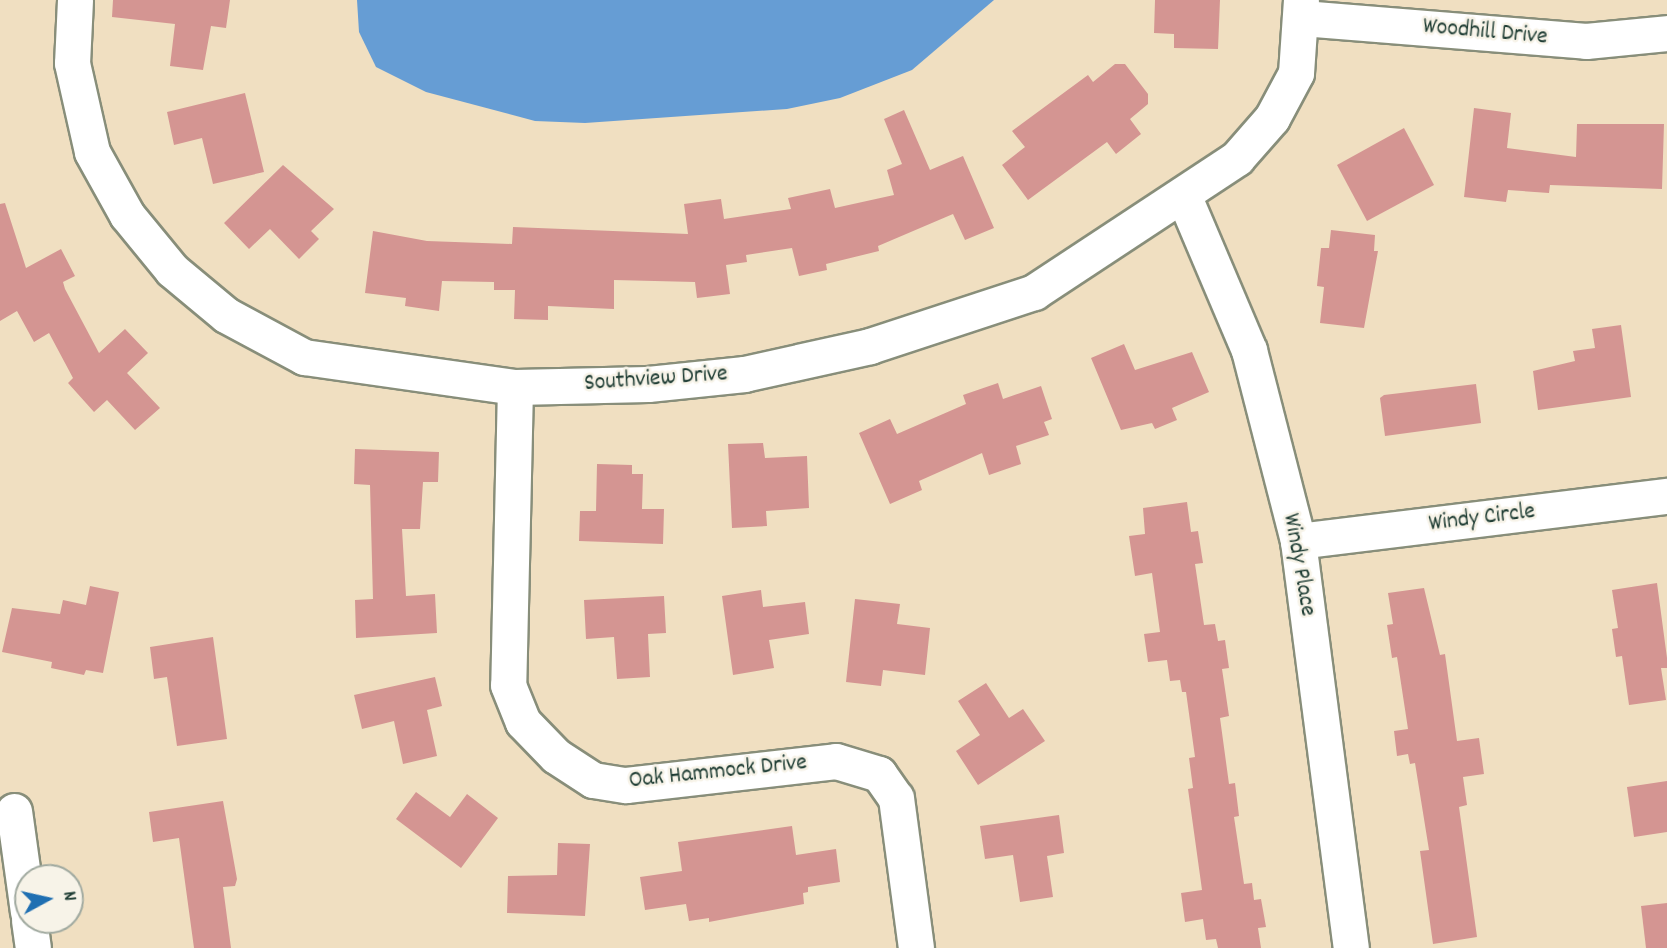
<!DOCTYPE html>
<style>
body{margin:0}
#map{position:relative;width:1667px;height:948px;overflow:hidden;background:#f0dfc1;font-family:Dekko,sans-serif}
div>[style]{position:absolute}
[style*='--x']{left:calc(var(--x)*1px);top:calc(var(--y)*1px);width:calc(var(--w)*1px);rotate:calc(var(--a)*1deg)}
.water>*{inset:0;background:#669dd4}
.building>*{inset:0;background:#d49592}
.roads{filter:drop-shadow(2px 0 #888e7a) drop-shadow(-2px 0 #888e7a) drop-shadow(0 2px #888e7a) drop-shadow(0 -2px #888e7a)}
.street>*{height:35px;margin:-17.5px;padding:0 17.5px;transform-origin:17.5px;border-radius:17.5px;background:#fff}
span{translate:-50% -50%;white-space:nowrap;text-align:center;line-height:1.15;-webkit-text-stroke:5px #f7f3e8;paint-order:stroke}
.street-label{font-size:24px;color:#1f3d34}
.north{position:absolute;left:14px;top:864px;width:70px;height:70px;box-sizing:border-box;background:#f7f3e8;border:2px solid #a1aaa0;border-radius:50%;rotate:82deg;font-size:19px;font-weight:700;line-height:28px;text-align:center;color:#1f3d34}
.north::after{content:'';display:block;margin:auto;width:24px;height:32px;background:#1f6fb2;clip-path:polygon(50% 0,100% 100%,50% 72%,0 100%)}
</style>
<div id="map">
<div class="water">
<div style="clip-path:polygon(357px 0,994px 0,912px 70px,840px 98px,787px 109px,585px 123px,535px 121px,426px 92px,376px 67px,359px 32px)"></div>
</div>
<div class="building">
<div style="clip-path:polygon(113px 0,230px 0,226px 28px,211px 26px,203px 70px,170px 66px,175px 24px,112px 17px)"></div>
<div style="clip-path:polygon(1155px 0,1220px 0,1218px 49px,1174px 48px,1174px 34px,1154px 33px)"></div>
<div style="clip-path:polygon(1115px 64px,1125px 64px,1148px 94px,1148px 104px,1130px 119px,1141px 134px,1116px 154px,1107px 142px,1028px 200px,1002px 165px,1025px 147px,1012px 131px,1088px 75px,1093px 82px)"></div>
<div style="clip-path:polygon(245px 93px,264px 172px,213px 184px,202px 138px,174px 145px,167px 112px)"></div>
<div style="clip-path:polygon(1474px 108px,1511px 113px,1507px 148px,1576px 157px,1577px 124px,1664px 124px,1662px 189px,1550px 185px,1549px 193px,1508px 190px,1506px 202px,1464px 197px)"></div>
<div style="clip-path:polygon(904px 110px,930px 170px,963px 156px,994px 228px,965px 240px,953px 214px,878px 246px,879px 251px,826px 264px,827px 270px,799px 276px,792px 248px,746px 255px,747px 262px,726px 265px,730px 294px,697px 298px,695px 282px,614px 280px,614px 309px,548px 306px,548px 320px,514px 319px,515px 290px,494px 290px,494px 282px,442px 281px,439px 311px,405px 306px,406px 298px,365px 293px,373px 231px,427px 241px,512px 244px,513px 227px,688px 234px,684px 204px,721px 199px,724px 219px,791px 209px,788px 198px,830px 189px,835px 208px,894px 195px,887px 170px,902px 164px,884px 119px)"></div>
<div style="clip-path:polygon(1404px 128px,1434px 185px,1367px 221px,1337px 165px)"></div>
<div style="clip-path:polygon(283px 165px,334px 209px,311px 231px,319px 239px,299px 259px,270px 229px,249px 249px,224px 223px)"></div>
<div style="clip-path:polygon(5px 203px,26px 268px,61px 249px,75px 276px,63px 282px,65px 289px,99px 353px,125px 329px,148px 353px,127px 373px,160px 408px,135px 430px,107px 400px,94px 412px,68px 383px,73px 378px,49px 333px,34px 342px,17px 311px,0 321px,0 204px)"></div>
<div style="clip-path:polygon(1331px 230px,1375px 235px,1374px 251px,1378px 251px,1364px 328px,1320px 323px,1324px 287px,1317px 286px,1321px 248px,1329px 248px)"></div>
<div style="clip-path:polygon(1621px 325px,1631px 397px,1538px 410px,1533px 371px,1575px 361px,1573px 351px,1595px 348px,1592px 329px)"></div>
<div style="clip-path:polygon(1124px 344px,1135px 370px,1192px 352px,1209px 392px,1172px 408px,1177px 420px,1155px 429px,1152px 423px,1121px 430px,1091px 358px)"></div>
<div style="clip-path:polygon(998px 383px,1003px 399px,1041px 386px,1052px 419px,1044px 422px,1049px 435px,1016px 446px,1021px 464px,989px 475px,982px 453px,919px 481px,922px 490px,890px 504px,859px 433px,890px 419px,897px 434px,966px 404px,963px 395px)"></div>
<div style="clip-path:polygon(1476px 384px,1481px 423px,1385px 436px,1380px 398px,1384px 395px)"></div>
<div style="clip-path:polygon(763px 443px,765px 458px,807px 456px,809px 508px,766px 511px,767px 526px,732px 528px,728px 444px)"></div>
<div style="clip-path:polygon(355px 449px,439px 452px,438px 482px,423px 482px,420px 529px,402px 529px,406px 596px,435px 594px,437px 633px,356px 638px,355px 600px,373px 599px,370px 485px,354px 484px)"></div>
<div style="clip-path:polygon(597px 464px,632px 465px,632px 474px,643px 474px,642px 509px,664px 509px,663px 544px,579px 541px,580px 511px,596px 511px)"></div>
<div style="clip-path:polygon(1187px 502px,1191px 532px,1198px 531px,1203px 563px,1195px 564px,1204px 625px,1215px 624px,1218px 641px,1225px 640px,1229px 668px,1222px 669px,1229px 716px,1220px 718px,1229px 784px,1235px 783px,1239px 816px,1234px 817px,1244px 884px,1252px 883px,1254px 900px,1261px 899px,1266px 927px,1258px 928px,1261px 948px,1218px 948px,1216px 939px,1206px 940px,1203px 919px,1185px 922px,1181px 893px,1202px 890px,1188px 789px,1193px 788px,1189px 758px,1195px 757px,1186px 692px,1182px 692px,1180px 680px,1170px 681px,1167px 660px,1148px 662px,1144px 634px,1160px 632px,1152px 573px,1135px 576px,1129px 536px,1145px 534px,1143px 508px)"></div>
<div style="clip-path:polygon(1657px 583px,1667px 658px,1667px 668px,1661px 668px,1666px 700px,1629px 705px,1622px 656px,1616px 657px,1612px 629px,1618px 628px,1612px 590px)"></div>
<div style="clip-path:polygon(90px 586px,119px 592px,103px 673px,86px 670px,84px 675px,51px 668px,52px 662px,2px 652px,12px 608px,60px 614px,63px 600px,86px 605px)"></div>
<div style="clip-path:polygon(1424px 588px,1440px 655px,1445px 654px,1457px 741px,1479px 738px,1484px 774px,1463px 777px,1467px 805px,1459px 807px,1477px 937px,1433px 944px,1420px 851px,1429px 850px,1415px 763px,1410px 764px,1408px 754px,1397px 756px,1394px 731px,1408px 729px,1397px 657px,1392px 658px,1387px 625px,1393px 624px,1388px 593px)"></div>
<div style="clip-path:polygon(761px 590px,763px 607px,805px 602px,809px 634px,769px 640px,774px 668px,733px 675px,722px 596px)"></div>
<div style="clip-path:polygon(664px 596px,666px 633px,648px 634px,650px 677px,617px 679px,614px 637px,586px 639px,584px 600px)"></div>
<div style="clip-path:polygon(855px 599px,900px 604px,897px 624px,930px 628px,925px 675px,883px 670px,881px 686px,846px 682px)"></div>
<div style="clip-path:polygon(213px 637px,227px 739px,177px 746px,167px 677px,154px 679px,150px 647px)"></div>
<div style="clip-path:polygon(435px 677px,442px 706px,427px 710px,437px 756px,403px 764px,394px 721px,362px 729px,354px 695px)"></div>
<div style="clip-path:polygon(986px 683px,1009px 718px,1023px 709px,1045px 741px,978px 785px,956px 751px,980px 735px,958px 701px)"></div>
<div style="clip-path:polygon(1667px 781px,1667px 832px,1634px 837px,1627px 787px)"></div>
<div style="clip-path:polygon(416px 792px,450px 817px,467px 794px,498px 818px,461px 868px,396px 819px)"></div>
<div style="clip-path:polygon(223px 801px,237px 879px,235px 886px,223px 887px,231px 948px,194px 948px,179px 838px,153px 842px,149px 812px)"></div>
<div style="clip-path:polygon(1059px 815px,1064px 853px,1047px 856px,1053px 897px,1020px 902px,1013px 855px,985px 859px,980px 826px)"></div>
<div style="clip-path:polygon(792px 826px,796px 855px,836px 849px,840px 882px,808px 887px,808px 892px,803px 893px,804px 904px,709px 922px,709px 918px,689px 921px,686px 904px,645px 910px,640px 877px,682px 871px,678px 842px)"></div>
<div style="clip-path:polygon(558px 843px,590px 844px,585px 916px,507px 913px,508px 876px,557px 875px)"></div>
<div style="clip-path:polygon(1667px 903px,1667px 948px,1646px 948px,1641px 906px)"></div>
</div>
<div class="roads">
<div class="street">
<div style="--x:75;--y:0;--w:63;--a:92.7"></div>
<div style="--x:72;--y:63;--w:91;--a:77.3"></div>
<div style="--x:92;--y:152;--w:72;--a:60.9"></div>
<div style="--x:127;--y:215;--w:71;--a:50.7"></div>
<div style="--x:172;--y:270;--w:70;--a:39.8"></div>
<div style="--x:226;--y:315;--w:89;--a:28.3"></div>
<div style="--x:304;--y:357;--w:213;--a:8.1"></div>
<div style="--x:515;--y:387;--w:133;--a:-1.3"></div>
<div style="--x:648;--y:384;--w:97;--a:-5.9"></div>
<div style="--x:744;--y:374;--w:129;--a:-12.5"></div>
<div style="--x:870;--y:346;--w:173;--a:-18.2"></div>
<div style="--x:1034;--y:292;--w:243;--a:-33.4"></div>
<div style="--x:1237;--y:158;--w:53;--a:-48.8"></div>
<div style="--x:1272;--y:118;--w:51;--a:-61.9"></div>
<div style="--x:1296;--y:73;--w:73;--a:-86.1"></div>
<div style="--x:1302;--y:18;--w:285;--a:4.6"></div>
<div style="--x:1586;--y:41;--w:81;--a:-5.6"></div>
<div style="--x:1184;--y:197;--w:166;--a:67"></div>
<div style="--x:1249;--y:350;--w:197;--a:75.6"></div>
<div style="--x:1298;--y:541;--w:410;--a:82.6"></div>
<div style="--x:515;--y:387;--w:298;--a:91.3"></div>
<div style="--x:508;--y:685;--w:40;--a:68"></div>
<div style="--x:523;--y:722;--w:47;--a:45.9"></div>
<div style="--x:556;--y:756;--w:44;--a:33"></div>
<div style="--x:593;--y:780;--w:33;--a:9"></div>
<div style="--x:626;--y:785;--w:211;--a:-6.5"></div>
<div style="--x:836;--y:761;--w:45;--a:16.8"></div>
<div style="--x:879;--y:774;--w:29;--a:55"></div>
<div style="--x:896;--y:798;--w:151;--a:82.4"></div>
<div style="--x:1298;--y:541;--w:372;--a:-7"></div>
<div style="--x:14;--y:811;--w:102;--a:82.1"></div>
<div style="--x:29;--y:920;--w:28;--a:82"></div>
</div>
</div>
<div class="street-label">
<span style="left:1485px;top:33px;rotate:5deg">Woodhill Drive</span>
<span style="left:656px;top:380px;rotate:-4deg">Southview Drive</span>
<span style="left:1482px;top:519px;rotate:-7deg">Windy Circle</span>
<span style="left:1298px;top:565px;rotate:80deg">Windy Place</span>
<span style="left:718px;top:773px;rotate:-6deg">Oak Hammock Drive</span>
</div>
<div class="north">N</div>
</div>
